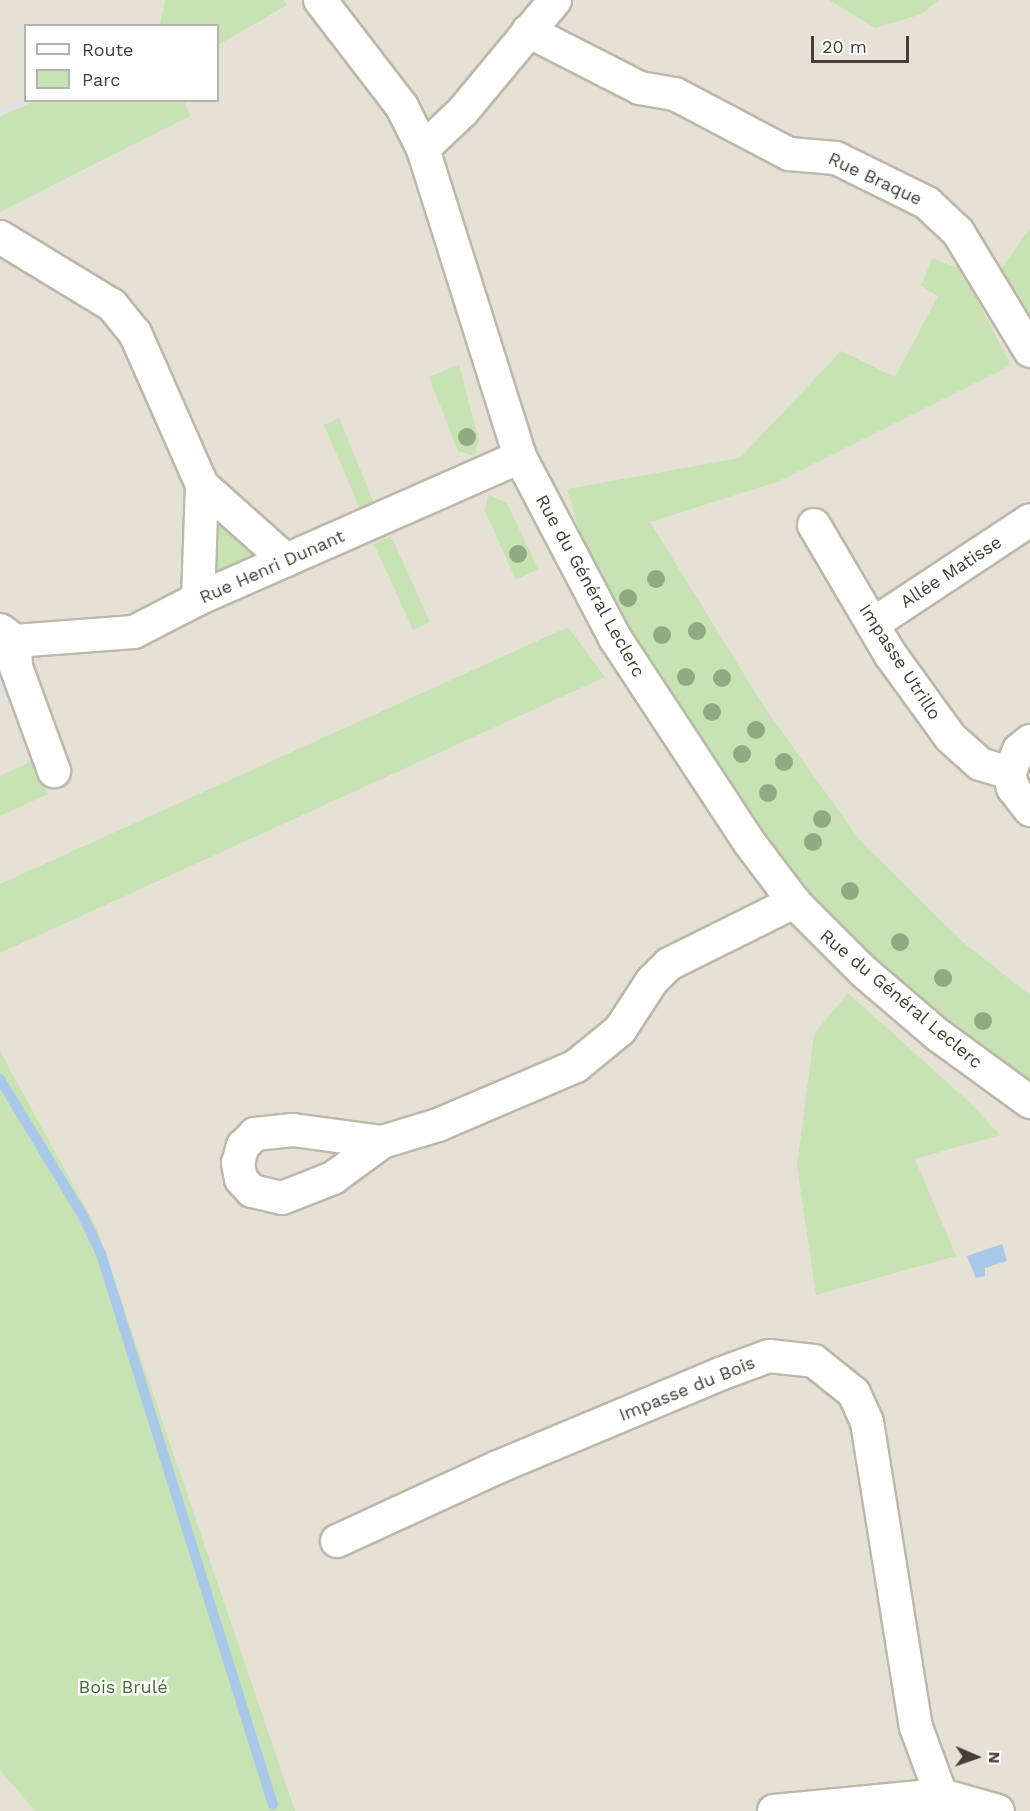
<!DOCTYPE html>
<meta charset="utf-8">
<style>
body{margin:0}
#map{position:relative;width:1030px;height:1811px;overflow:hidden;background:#f2f0e7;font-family:"Work Sans",sans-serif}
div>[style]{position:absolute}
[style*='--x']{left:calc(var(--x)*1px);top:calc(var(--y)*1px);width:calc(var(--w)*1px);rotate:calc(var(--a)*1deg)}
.residential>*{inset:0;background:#e5e2d5}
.green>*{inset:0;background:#c7e2b3}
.parking>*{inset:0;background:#e3e2de}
.water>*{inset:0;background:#a8c7e9}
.stream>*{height:10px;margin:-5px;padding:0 5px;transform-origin:5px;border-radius:5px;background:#a8c7e9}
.roads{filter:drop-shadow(2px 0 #bcb8aa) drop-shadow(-2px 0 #bcb8aa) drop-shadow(0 2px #bcb8aa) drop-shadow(0 -2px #bcb8aa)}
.minor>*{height:32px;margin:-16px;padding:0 16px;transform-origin:16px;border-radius:16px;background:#fff}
.trees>*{width:18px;height:18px;margin:-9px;border-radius:50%;background:#90aa82}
span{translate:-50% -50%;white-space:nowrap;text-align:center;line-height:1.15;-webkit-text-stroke:5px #fff;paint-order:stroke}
.street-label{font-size:18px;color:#444036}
.park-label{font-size:18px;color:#40702f}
.legend{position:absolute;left:24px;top:24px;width:195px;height:78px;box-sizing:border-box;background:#fff;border:2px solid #b4b3af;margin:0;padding:8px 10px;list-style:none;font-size:18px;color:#444036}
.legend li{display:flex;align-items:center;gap:12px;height:30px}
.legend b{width:30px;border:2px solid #b4b3af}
.north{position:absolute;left:946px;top:1727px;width:60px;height:60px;-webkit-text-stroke:4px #fff;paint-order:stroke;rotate:92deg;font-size:16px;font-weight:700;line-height:24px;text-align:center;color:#444036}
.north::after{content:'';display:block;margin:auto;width:21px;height:27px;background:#444036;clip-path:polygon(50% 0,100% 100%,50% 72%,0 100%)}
.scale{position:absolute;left:811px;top:36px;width:98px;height:27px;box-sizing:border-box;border:3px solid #444036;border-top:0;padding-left:8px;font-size:18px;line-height:21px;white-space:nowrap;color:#444036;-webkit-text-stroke:4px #fff;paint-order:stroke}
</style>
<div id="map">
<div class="residential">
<div style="clip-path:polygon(evenodd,0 0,1030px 0,1030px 1811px,0 1811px,0 0,26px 26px,218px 26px,218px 100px,26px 100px,26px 26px)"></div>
</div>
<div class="green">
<div style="clip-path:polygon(165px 0,283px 0,287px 5px,218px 45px,218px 26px,160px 25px)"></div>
<div style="clip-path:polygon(829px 0,939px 0,922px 14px,875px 28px)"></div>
<div style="clip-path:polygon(36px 101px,184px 101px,190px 116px,0 212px,0 116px)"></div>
<div style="clip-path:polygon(1030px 228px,1030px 314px,1001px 269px)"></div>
<div style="clip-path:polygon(932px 258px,961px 269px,1011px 365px,777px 482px,650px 522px,765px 708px,862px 843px,963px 942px,1030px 995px,1030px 1084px,974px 1046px,849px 945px,806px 891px,624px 627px,591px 569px,567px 489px,740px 458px,841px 351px,895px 377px,938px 296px,921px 286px)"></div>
<div style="clip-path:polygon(459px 364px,479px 441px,474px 456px,458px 451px,429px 377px)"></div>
<div style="clip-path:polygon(339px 418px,374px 503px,360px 509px,324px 425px)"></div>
<div style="clip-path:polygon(488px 494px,507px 503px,538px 569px,516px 580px,485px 511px)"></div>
<div style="clip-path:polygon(222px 523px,261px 554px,221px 576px,214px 569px,215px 530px)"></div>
<div style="clip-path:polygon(391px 536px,430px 622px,413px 630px,374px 544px)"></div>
<div style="clip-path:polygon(568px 627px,605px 677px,0 953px,0 884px)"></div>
<div style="clip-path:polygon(32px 761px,48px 794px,0 816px,0 776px)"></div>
<div style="clip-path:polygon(848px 993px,968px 1101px,1000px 1135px,915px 1159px,956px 1256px,816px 1295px,797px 1166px,814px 1034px)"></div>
<div style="clip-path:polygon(0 1051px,97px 1229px,295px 1811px,35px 1811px,0 1770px)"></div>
</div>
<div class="parking">
<div style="clip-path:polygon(25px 95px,26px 100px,36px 101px,0 116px,0 107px)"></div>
<div style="clip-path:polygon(0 672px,11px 697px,0 702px)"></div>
</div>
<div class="water">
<div style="clip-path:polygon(1002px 1244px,1007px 1261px,985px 1268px,985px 1276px,976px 1278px,967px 1256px)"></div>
</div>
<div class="stream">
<div style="--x:0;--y:1079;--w:160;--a:58.8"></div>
<div style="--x:83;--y:1216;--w:42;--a:64.7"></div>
<div style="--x:101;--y:1254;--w:577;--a:72.66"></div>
</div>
<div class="roads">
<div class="minor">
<div style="--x:320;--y:0;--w:135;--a:52.5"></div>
<div style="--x:402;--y:107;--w:47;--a:63.4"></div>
<div style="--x:423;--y:149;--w:323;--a:72.5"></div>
<div style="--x:520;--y:457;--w:204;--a:62.3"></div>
<div style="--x:615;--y:638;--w:244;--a:56.7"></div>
<div style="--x:749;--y:842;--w:75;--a:53.1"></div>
<div style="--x:794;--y:902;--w:98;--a:45"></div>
<div style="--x:863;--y:971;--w:99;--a:40.5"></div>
<div style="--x:938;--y:1035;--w:114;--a:36.1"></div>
<div style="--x:528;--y:31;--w:126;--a:27"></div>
<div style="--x:640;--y:88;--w:36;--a:10"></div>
<div style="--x:675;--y:94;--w:129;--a:27.8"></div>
<div style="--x:789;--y:154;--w:47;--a:4.9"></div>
<div style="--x:836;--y:158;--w:102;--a:26.3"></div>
<div style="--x:927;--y:203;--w:42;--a:43.1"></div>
<div style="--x:958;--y:232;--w:139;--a:58.8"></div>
<div style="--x:423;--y:149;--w:55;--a:-43.5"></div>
<div style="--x:463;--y:111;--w:144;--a:-50.3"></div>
<div style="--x:0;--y:237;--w:131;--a:31.3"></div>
<div style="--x:112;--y:305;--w:36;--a:51"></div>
<div style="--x:135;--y:333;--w:166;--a:66.2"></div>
<div style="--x:202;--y:485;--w:114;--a:92"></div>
<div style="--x:202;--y:485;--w:113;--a:41.8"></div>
<div style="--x:814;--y:525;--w:150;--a:59.5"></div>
<div style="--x:890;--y:654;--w:102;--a:54.1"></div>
<div style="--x:950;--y:737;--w:40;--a:42"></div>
<div style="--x:980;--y:764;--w:30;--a:17"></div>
<div style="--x:873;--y:624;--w:188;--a:-33.5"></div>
<div style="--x:0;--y:630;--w:19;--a:36"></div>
<div style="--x:15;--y:641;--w:119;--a:-4.3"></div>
<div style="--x:134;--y:632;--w:72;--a:-27.3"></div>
<div style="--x:198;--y:599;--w:352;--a:-23.8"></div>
<div style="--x:15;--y:641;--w:26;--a:88"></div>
<div style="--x:16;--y:667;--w:111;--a:69.9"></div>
<div style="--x:1030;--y:741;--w:14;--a:141"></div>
<div style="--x:1019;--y:750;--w:25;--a:113"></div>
<div style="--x:1009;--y:773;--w:16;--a:75"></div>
<div style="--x:1013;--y:788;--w:28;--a:52"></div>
<div style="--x:382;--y:1142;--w:61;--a:143.7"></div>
<div style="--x:333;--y:1178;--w:55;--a:158.6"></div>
<div style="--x:282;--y:1198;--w:31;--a:-167"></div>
<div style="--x:252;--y:1191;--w:16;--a:-133"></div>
<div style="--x:241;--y:1179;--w:16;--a:-101"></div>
<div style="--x:238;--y:1163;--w:18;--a:-74"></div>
<div style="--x:243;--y:1146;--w:17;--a:-45"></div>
<div style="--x:255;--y:1134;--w:38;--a:-6"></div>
<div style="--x:293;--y:1130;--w:90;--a:7.7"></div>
<div style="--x:382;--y:1142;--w:59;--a:-16.9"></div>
<div style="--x:438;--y:1125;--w:150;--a:-23.1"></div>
<div style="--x:576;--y:1066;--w:57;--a:-39.3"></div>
<div style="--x:620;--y:1030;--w:59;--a:-56.9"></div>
<div style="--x:652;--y:981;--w:24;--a:-45"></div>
<div style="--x:669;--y:964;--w:140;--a:-26.4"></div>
<div style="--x:337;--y:1541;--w:177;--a:-24.7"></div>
<div style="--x:498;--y:1467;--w:241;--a:-22.7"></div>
<div style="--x:720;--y:1374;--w:52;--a:-20.2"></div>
<div style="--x:769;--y:1356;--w:45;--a:6.3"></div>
<div style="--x:814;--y:1361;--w:51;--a:38.7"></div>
<div style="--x:854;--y:1393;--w:32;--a:66"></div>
<div style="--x:867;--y:1422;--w:309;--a:80.9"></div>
<div style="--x:916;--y:1727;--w:72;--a:69.8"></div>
<div style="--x:774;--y:1811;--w:168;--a:-5.5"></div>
<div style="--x:941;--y:1795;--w:59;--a:15.7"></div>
</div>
</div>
<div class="trees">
<div style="left:467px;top:437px"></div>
<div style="left:518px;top:554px"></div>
<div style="left:656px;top:579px"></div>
<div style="left:628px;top:598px"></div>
<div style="left:697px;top:631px"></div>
<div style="left:662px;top:635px"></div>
<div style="left:686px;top:677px"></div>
<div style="left:722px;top:678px"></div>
<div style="left:712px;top:712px"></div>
<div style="left:756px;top:730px"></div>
<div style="left:742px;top:754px"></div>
<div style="left:784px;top:762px"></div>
<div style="left:768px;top:793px"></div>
<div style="left:822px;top:819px"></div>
<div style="left:813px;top:842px"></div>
<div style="left:850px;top:891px"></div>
<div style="left:900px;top:942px"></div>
<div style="left:943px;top:978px"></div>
<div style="left:983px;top:1021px"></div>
</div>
<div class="street-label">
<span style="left:875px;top:179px;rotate:25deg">Rue Braque</span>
<span style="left:272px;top:567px;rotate:-24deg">Rue Henri Dunant</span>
<span style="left:951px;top:572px;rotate:-33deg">Allée Matisse</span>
<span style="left:590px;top:586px;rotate:61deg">Rue du Général Leclerc</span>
<span style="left:900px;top:662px;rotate:57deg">Impasse Utrillo</span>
<span style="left:901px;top:999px;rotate:40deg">Rue du Général Leclerc</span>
<span style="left:687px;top:1389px;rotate:-22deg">Impasse du Bois</span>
</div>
<div class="park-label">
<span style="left:123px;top:1687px">Bois Brulé</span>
</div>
<ul class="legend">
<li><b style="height:8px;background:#fff"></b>Route</li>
<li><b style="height:16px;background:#c7e2b3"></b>Parc</li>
</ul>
<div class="north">N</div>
<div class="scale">20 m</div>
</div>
